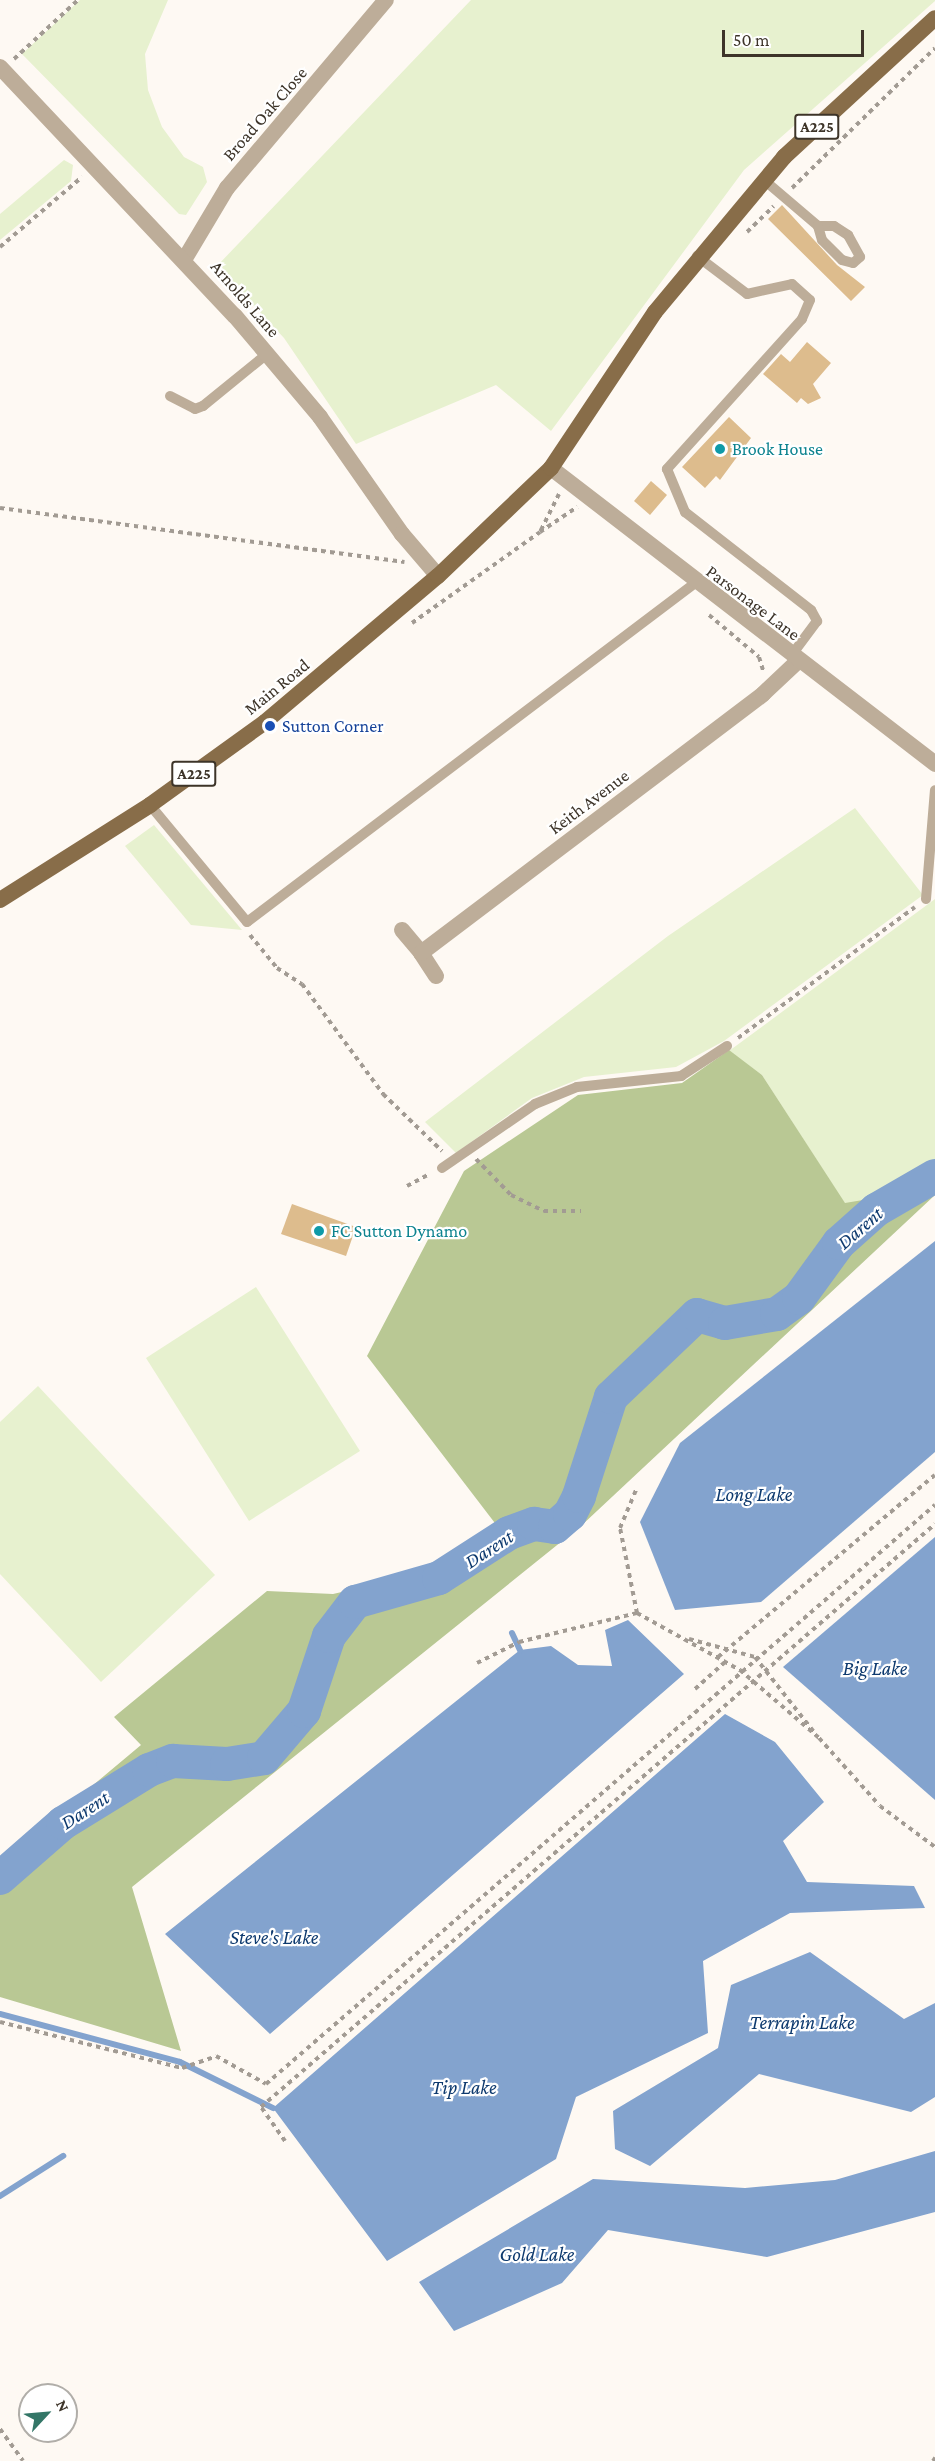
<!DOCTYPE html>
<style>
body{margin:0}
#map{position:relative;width:935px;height:2461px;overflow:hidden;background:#fef9f3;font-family:"Crimson Pro",serif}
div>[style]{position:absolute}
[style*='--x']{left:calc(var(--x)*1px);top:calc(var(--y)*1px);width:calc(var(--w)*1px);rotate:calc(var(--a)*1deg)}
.green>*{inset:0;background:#e7f1cf}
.forest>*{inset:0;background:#b9c894}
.water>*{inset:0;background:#83a3ce}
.stream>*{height:6px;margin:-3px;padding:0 3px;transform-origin:3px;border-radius:3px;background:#83a3ce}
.river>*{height:34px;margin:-17px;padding:0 17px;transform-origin:17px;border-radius:17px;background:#83a3ce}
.building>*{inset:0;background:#ddbc8d}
.path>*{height:4px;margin-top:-2px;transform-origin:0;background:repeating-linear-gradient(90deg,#a29b93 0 4.5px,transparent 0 9px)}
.service>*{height:10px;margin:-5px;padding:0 5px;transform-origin:5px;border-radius:5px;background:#bdad99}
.minor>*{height:16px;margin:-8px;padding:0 8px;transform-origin:8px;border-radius:8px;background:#bdad99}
.tertiary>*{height:16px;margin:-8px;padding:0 8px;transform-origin:8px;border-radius:8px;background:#bdad99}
.primary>*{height:16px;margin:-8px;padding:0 8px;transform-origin:8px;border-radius:8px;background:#886d49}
.dots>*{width:16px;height:16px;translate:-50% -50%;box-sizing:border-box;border:3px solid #fff;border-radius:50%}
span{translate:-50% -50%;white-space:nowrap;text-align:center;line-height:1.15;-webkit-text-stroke:4.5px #fff;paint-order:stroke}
.shield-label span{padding:2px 4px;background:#fff;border:2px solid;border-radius:4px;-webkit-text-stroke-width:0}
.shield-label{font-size:16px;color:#3d3429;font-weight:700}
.street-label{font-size:18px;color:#3d3429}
.culture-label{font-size:18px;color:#0d838f}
.left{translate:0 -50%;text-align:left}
.transit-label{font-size:18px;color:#164399}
.water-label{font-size:20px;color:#0d396e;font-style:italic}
.north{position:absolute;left:18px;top:2383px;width:60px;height:60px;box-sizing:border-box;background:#fff;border:2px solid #b1aea9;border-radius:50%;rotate:64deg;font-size:16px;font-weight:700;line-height:24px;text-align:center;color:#3d3429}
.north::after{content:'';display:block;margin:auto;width:21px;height:27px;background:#337667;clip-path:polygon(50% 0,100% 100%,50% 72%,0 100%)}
.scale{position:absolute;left:722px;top:30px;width:142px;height:27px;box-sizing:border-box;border:3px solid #3d3429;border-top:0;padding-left:8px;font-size:18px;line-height:21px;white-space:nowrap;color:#3d3429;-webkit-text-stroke:4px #fff;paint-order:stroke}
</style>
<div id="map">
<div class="green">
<div style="clip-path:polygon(80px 0,168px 0,145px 54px,148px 90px,162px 127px,184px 157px,203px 167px,207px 182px,186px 215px,179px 214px,22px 54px)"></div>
<div style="clip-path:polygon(471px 0,935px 0,935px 1px,744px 170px,551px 431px,496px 385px,356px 444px,284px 338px,217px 266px)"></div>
<div style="clip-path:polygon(64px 160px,73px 165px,71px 181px,0 240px,0 214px)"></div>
<div style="clip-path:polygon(855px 808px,923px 895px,724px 1041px,676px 1067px,584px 1077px,532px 1098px,456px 1153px,425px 1122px,668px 936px)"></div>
<div style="clip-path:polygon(154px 825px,242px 930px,191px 925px,125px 846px)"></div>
<div style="clip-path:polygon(935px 899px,935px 1166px,899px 1194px,845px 1204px,762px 1075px,729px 1051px)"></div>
<div style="clip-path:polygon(256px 1287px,360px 1451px,249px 1521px,146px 1358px)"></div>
<div style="clip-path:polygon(38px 1386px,215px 1575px,101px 1682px,0 1574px,0 1422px)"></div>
</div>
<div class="forest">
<div style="clip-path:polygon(729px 1050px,762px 1075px,845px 1203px,935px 1188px,935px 1195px,582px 1525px,132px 1887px,181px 2051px,0 1997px,0 1863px,141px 1745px,114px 1717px,267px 1591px,333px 1594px,442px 1569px,501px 1531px,367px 1356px,464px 1171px,578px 1095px,682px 1083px)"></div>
</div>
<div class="water">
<div style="clip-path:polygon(935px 1241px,935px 1452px,761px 1602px,675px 1610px,640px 1522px,680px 1443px)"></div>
<div style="clip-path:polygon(935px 1537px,935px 1800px,783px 1667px)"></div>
<div style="clip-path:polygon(628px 1620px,684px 1674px,270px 2034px,165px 1934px,520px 1650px,551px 1646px,578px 1665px,612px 1666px,605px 1630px)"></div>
<div style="clip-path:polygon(725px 1714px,775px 1742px,824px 1802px,783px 1841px,807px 1882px,914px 1886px,925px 1908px,790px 1913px,703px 1961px,708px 2033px,576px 2097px,556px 2159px,387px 2261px,273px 2108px)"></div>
<div style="clip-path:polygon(810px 1952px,904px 2019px,935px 2003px,935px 2097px,911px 2112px,759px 2074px,650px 2166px,615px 2149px,613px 2111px,718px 2048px,731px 1985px)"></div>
<div style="clip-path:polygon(935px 2151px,935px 2212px,767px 2257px,608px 2230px,562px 2283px,454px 2331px,419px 2282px,593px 2179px,745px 2188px,835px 2180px)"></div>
</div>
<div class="stream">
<div style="--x:512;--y:1633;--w:19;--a:65"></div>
<div style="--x:0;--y:2014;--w:186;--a:14.9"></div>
<div style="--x:180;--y:2062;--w:104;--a:26.3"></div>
<div style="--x:0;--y:2196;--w:75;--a:-32.4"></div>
</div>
<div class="river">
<div style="--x:0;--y:1878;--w:84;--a:-41.1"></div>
<div style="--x:63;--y:1823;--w:101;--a:-31.6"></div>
<div style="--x:149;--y:1770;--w:26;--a:-21"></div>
<div style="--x:173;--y:1761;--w:54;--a:3.2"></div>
<div style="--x:227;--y:1764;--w:37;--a:-9"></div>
<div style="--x:264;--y:1758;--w:62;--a:-49.6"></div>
<div style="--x:304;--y:1711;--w:79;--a:-71.6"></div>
<div style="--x:329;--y:1636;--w:43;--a:-52.6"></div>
<div style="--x:355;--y:1602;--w:87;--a:-15.9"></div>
<div style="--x:439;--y:1578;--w:83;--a:-32.7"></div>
<div style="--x:509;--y:1533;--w:27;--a:-20"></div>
<div style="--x:534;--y:1524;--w:21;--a:8"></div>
<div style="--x:555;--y:1527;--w:20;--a:-41"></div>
<div style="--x:570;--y:1514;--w:20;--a:-63"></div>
<div style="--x:579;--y:1496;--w:104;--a:-72.1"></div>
<div style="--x:611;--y:1397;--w:119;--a:-43.6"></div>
<div style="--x:697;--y:1315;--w:29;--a:16"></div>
<div style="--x:725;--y:1323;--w:53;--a:-9.8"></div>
<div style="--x:777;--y:1314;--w:27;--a:-36"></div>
<div style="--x:799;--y:1298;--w:68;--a:-54"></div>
<div style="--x:839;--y:1243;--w:50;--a:-41.7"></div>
<div style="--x:876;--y:1210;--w:68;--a:-30"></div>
</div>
<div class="building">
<div style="clip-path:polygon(782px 205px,837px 265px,865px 287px,851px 301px,768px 219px)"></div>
<div style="clip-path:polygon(807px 342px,831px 363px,813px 384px,821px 398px,808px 404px,801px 398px,797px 403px,763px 374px,781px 354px,790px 362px)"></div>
<div style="clip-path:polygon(729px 417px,751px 438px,720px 480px,716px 476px,705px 488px,682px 467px)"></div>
<div style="clip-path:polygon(651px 481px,667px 495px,650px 515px,634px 501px)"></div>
<div style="clip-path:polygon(292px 1204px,356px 1227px,346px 1256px,281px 1234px)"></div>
</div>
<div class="path">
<div style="--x:14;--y:59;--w:87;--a:-42.7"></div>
<div style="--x:792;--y:188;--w:200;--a:-44.4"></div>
<div style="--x:747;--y:232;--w:37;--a:-44"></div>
<div style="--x:0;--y:247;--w:108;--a:-40.5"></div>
<div style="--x:559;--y:494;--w:42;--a:116.6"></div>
<div style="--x:540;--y:532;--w:45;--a:-34"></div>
<div style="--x:0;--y:508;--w:408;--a:7.6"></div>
<div style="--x:709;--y:615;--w:65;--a:40"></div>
<div style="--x:759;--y:657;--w:14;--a:73"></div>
<div style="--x:412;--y:623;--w:157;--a:-35.4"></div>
<div style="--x:250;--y:935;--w:43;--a:50.7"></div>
<div style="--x:277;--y:968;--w:30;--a:33"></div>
<div style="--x:302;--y:984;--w:137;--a:53.6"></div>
<div style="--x:383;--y:1094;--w:82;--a:44"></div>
<div style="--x:738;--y:1038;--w:220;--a:-36.5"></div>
<div style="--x:476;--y:1159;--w:50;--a:45.8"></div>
<div style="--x:511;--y:1195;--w:37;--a:26"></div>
<div style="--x:544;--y:1211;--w:37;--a:0"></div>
<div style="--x:407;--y:1186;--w:26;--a:-28"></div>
<div style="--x:637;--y:1613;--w:118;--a:29"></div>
<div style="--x:740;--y:1670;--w:104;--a:40.7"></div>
<div style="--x:819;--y:1738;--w:91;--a:48.1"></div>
<div style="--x:880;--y:1806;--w:69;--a:36.7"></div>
<div style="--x:689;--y:1639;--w:68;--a:15.3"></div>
<div style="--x:755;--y:1657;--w:95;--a:51.8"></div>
<div style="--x:718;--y:1657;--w:283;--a:-40"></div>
<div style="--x:477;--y:1663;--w:47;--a:-26.6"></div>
<div style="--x:519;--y:1642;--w:122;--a:-13.8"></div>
<div style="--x:637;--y:1613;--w:87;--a:-101.3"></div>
<div style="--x:620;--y:1528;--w:41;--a:-67.2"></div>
<div style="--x:695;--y:1689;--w:40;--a:-42"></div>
<div style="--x:0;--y:2022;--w:188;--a:14.2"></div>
<div style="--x:182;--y:2068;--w:36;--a:-19"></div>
<div style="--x:216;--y:2056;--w:57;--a:29.2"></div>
<div style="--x:266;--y:2084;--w:885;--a:-40.88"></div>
<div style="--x:285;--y:2141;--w:42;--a:-125.2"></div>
<div style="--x:261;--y:2107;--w:891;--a:-40.86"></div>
<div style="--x:0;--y:2429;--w:39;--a:54"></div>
<div style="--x:933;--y:2461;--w:4;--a:-56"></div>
</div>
<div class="service">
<div style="--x:764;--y:180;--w:71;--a:40.4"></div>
<div style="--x:818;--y:226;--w:16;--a:0"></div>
<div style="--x:834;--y:226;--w:17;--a:33"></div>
<div style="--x:848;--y:235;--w:25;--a:61"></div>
<div style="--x:860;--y:257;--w:9;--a:139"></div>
<div style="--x:853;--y:263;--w:11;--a:-165"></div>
<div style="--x:842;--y:260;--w:28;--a:-135"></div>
<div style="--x:822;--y:240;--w:15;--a:-106"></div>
<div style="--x:697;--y:256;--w:63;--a:37.2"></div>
<div style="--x:747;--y:294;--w:46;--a:-12.5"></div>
<div style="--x:792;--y:284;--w:24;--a:42"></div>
<div style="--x:810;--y:300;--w:21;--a:113"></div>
<div style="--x:802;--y:319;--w:202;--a:132"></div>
<div style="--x:667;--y:469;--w:47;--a:67.3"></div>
<div style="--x:685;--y:512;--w:160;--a:37.9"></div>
<div style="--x:811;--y:610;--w:13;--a:61"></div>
<div style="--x:817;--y:621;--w:44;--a:126.6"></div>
<div style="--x:170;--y:396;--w:28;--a:27"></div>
<div style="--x:195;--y:409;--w:9;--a:-21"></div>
<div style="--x:203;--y:406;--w:82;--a:-39.1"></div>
<div style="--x:150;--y:805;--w:152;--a:50.3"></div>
<div style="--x:247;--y:922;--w:562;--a:-37.11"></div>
<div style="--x:926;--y:899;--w:109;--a:-85.3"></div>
<div style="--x:442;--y:1168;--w:113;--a:-34.5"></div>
<div style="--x:535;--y:1104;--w:45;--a:-22"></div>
<div style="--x:577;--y:1087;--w:105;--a:-6"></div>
<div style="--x:681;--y:1076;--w:55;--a:-33.1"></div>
</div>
<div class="minor">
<div style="--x:184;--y:260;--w:84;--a:-59.2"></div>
<div style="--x:227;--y:188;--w:246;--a:-49.8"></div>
<div style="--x:402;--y:930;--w:30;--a:50"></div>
<div style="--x:436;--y:976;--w:27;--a:-123"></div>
<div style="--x:421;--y:953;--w:429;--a:-37.1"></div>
<div style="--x:763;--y:694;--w:48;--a:-43.3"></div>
</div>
<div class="tertiary">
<div style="--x:0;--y:67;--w:342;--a:46.7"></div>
<div style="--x:235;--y:316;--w:132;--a:49.9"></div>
<div style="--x:320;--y:417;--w:143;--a:55"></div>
<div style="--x:402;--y:534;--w:55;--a:49.4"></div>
<div style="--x:551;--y:468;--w:485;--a:37.6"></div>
</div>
<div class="primary">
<div style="--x:0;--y:900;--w:178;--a:-32.3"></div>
<div style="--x:150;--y:805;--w:142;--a:-35.8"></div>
<div style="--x:265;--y:722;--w:226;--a:-40.2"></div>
<div style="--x:438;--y:576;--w:156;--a:-43.7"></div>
<div style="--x:551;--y:468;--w:187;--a:-56.3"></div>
<div style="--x:655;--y:312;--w:202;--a:-50.2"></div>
<div style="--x:784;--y:157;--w:205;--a:-42.6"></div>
</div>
<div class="dots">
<div style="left:720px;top:449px;background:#0f9aa8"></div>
<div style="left:270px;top:726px;background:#1a4fb4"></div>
<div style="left:319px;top:1231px;background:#0f9aa8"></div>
</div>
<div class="shield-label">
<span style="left:817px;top:127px">A225</span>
<span style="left:194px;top:774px">A225</span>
</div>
<div class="street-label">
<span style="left:265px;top:114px;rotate:-49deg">Broad Oak Close</span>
<span style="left:245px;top:299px;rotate:49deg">Arnolds Lane</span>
<span style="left:753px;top:603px;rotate:37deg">Parsonage Lane</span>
<span style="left:277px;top:687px;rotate:-39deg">Main Road</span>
<span style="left:589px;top:802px;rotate:-37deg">Keith Avenue</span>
</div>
<div class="culture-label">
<span class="left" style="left:732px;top:449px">Brook House</span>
<span class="left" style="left:331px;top:1231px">FC Sutton Dynamo</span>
</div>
<div class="transit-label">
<span class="left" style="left:282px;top:726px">Sutton Corner</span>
</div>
<div class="water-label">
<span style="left:860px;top:1228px;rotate:-41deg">Darent</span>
<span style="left:754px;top:1494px">Long Lake</span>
<span style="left:489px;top:1549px;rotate:-33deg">Darent</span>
<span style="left:875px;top:1668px">Big Lake</span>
<span style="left:85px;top:1810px;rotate:-33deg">Darent</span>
<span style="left:274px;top:1937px">Steve's Lake</span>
<span style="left:802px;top:2022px">Terrapin Lake</span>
<span style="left:464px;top:2087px">Tip Lake</span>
<span style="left:537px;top:2254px">Gold Lake</span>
</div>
<div class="north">N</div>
<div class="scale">50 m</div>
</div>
